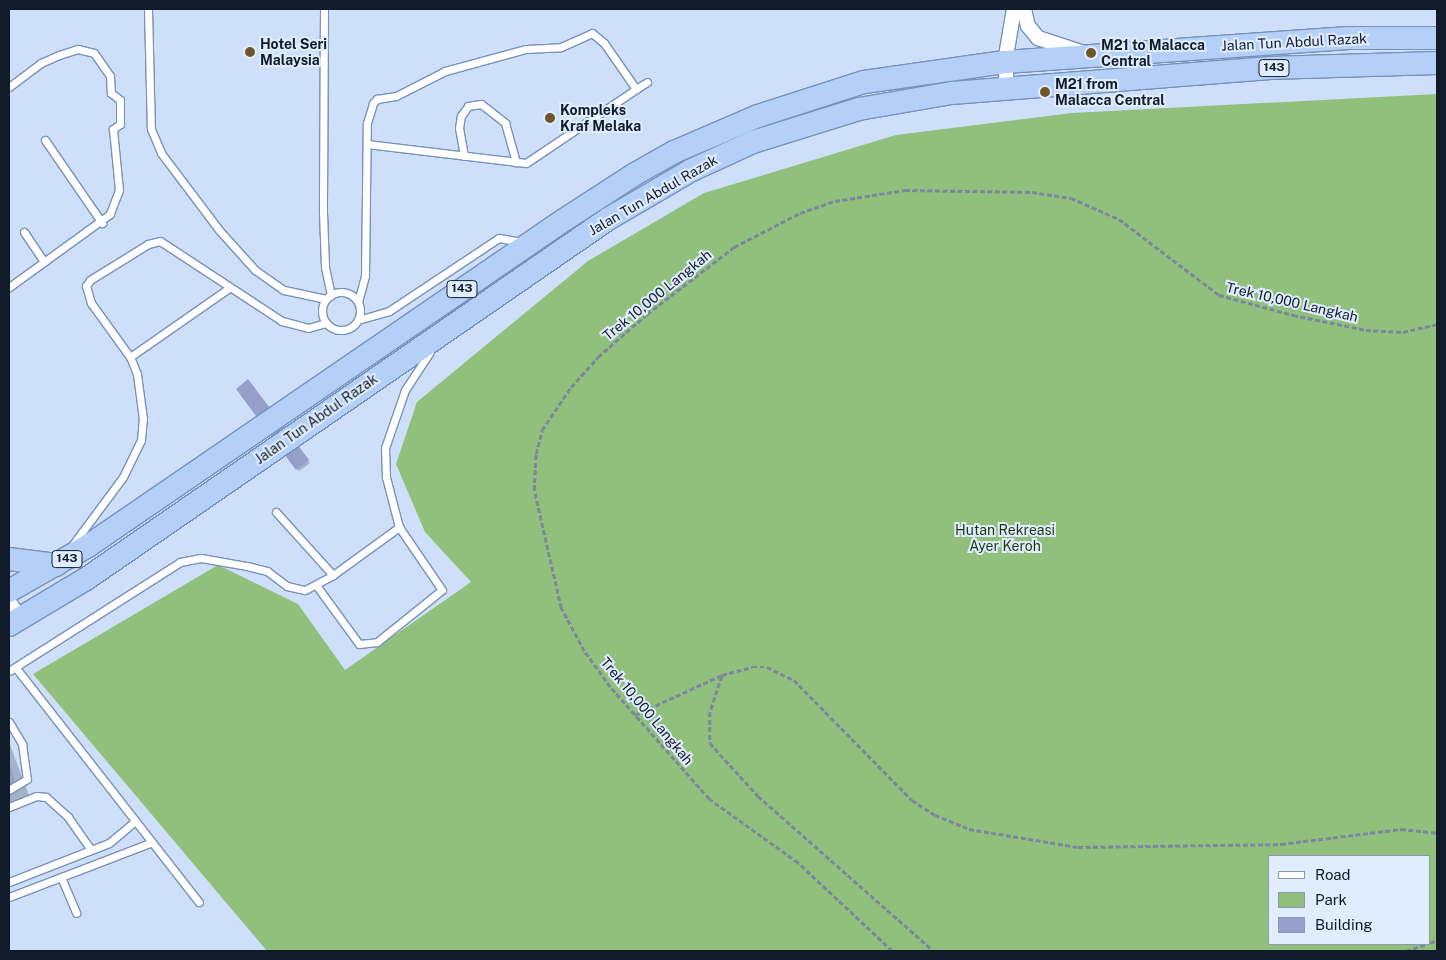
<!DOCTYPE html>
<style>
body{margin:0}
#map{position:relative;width:1446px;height:960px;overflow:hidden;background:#cee0f9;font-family:"Public Sans",sans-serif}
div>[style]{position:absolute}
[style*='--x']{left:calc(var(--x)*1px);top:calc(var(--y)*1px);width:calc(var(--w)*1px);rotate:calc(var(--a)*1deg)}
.green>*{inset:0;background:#90c07c}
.shadow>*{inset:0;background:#0003}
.building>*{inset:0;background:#969ecb}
.path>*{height:2.5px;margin-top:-1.25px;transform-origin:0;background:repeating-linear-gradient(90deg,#79889d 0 5px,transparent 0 7.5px)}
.roads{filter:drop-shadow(1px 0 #7792ba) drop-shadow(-1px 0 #7792ba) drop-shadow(0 1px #7792ba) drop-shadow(0 -1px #7792ba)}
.service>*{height:7px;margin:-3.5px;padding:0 3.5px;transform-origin:3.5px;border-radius:3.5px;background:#fff}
.service>.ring{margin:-3.5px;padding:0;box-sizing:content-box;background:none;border:7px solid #fff;border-radius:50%}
.minor>*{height:14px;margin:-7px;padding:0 7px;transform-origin:7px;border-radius:7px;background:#fff}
.trunk>*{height:22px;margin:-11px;padding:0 11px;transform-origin:11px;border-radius:11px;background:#b4d0f8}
.dots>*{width:14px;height:14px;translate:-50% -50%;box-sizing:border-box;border:2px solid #e0edfe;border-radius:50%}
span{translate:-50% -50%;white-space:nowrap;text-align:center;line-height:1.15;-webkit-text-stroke:4px #e0edfe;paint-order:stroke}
.shield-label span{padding:1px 4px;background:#e0edfe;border:1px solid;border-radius:4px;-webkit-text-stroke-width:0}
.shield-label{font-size:12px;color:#111c2b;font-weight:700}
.street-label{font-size:14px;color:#111c2b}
.poi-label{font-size:14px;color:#111c2b;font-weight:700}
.left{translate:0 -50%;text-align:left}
.park-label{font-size:14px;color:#1c380f}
.frame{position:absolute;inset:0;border:10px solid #111c2b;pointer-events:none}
.legend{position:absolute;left:1268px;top:855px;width:162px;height:90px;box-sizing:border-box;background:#e0edfe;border:1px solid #8d99aa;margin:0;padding:6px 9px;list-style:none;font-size:15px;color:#111c2b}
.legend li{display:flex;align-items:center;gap:10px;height:25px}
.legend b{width:25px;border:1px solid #8d99aa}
</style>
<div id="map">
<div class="green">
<div style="clip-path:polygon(evenodd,1437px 94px,1437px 951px,267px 951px,33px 674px,218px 565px,298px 604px,345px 670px,471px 582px,425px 532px,396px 464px,417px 402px,588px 261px,704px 193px,896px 135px,1072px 113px,1437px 94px,1270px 856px,1430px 856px,1430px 944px,1270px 944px,1270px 856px)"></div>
</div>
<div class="shadow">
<div style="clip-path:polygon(250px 383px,310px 463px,299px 471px,297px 469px)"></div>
<div style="clip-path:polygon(9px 742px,30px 798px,9px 805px)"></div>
</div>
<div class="building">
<div style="clip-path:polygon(248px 379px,309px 460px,296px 470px,236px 389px)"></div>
<div style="clip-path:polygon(9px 762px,16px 783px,9px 785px)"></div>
</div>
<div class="path">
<div style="--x:722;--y:676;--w:38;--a:108"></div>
<div style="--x:710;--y:712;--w:31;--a:90"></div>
<div style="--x:710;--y:743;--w:72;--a:47.8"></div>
<div style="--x:758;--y:796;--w:235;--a:41.4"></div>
<div style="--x:635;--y:715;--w:96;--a:-24.7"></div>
<div style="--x:722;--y:675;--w:31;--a:-15"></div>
<div style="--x:752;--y:667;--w:15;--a:0"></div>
<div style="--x:767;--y:667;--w:30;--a:26"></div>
<div style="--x:794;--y:680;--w:168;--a:45.5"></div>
<div style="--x:912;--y:800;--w:27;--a:33"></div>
<div style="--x:935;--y:815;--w:37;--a:22"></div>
<div style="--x:969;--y:829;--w:110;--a:9.4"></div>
<div style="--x:1078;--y:847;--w:203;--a:-0.8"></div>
<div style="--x:1281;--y:844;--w:121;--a:-7.1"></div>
<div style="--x:1401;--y:829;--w:36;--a:6"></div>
<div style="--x:1430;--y:943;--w:8;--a:-23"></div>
<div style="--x:892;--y:951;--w:129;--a:-136.9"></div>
<div style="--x:798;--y:863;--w:110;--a:-144.3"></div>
<div style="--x:709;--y:799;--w:149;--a:-131.5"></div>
<div style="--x:610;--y:687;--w:44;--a:-125.8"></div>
<div style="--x:584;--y:651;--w:49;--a:-118.1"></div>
<div style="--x:561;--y:608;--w:121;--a:-102.9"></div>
<div style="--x:534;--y:490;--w:36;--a:-87"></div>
<div style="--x:536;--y:454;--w:25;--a:-76"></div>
<div style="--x:542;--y:430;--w:52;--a:-56"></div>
<div style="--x:571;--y:387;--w:40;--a:-48"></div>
<div style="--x:598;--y:357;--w:65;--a:-41.3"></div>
<div style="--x:647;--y:314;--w:110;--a:-37.6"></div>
<div style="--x:734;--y:247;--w:74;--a:-27.3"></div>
<div style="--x:800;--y:213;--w:37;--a:-19"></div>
<div style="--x:835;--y:201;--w:71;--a:-8.9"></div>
<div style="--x:905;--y:190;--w:127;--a:0.9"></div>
<div style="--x:1032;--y:192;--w:39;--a:9"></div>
<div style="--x:1071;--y:198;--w:52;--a:23.6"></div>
<div style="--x:1119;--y:219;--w:126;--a:37.2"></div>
<div style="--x:1219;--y:295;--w:77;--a:15.1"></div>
<div style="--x:1293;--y:315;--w:75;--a:11.6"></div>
<div style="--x:1366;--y:330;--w:37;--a:3"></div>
<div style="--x:1403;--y:332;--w:35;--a:-13"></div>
<div style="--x:1406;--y:951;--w:22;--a:-18"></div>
</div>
<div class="roads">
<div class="service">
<div style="--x:148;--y:9;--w:120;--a:88.6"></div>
<div style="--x:151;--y:129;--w:26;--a:67"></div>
<div style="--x:161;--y:153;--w:96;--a:53"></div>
<div style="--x:219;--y:230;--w:54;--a:48"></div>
<div style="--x:255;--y:270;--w:35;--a:35"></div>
<div style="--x:284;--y:290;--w:43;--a:12.1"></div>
<div style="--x:324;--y:9;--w:203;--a:90.3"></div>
<div style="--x:323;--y:212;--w:55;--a:87.9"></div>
<div style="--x:325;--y:267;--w:29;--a:78"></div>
<div style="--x:9;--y:87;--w:40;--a:-37"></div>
<div style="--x:41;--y:63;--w:20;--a:-24"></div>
<div style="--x:59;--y:55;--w:20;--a:-18"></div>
<div style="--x:78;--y:49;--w:16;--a:14"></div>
<div style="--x:94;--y:53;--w:28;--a:55"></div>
<div style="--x:110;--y:76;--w:17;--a:87"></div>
<div style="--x:111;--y:93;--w:11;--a:38"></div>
<div style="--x:120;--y:100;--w:24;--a:90"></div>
<div style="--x:120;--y:124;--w:9;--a:144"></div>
<div style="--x:113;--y:129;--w:61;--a:84.4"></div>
<div style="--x:119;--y:190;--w:26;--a:111"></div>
<div style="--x:110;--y:214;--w:125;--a:144.1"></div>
<div style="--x:45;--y:140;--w:101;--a:55.5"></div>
<div style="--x:367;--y:144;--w:160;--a:6.8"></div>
<div style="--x:526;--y:163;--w:133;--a:-33.9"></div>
<div style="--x:464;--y:156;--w:28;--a:-100"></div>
<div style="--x:459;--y:128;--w:12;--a:-81"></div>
<div style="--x:461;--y:116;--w:12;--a:-55"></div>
<div style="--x:468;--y:106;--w:13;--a:-9"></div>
<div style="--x:481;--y:104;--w:31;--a:38"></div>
<div style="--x:505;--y:123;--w:41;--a:74.2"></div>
<div style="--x:24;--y:232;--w:36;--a:56"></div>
<div class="ring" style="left:322px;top:292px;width:31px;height:31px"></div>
<div style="--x:358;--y:302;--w:27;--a:-75"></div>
<div style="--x:365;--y:276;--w:153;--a:-89.3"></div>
<div style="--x:367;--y:123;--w:21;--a:-73"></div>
<div style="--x:373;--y:103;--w:6;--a:-45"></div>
<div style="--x:377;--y:99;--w:19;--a:-9"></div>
<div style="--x:396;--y:96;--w:55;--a:-27"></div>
<div style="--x:445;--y:71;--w:84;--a:-15.2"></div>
<div style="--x:526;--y:49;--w:35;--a:-3"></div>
<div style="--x:561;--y:47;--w:34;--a:-24"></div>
<div style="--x:592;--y:33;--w:16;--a:40"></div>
<div style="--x:604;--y:43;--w:56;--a:55.2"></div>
<div style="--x:636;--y:89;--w:13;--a:-32"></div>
<div style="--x:358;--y:320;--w:32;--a:-16"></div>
<div style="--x:389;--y:311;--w:132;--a:-33.6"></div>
<div style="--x:499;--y:238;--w:23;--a:10"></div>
<div style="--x:130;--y:357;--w:121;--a:-34.9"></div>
<div style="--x:276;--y:512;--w:85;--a:47.9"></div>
<div style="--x:71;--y:547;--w:87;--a:-53.4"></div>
<div style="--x:123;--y:477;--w:41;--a:-64.1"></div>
<div style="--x:141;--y:440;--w:21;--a:-85"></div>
<div style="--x:143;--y:419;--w:45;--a:-97.6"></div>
<div style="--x:137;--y:374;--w:18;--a:-112"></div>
<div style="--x:130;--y:357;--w:67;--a:-125.8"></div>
<div style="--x:91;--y:303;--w:18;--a:-106"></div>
<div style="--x:86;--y:286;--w:7;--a:-56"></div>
<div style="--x:90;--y:280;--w:68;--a:-31.8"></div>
<div style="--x:148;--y:244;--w:12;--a:-14"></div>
<div style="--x:160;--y:241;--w:146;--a:33.3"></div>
<div style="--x:282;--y:321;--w:27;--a:15"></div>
<div style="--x:308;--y:328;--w:19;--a:-16"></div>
<div style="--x:316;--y:585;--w:73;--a:53.9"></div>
<div style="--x:359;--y:644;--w:18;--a:-6"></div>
<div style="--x:377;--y:642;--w:83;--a:-38.7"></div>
<div style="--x:442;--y:590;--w:76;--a:-124.3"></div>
<div style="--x:16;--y:668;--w:297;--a:52"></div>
<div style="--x:9;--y:671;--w:203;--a:-32.5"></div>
<div style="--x:180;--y:562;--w:21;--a:-11"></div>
<div style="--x:201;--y:558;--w:47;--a:9.9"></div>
<div style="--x:247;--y:566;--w:21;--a:14"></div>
<div style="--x:267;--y:571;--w:25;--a:37"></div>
<div style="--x:287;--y:586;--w:18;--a:13"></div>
<div style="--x:305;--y:590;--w:32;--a:-28"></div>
<div style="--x:333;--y:575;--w:82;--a:-36"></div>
<div style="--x:399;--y:527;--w:52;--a:-104.6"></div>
<div style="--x:386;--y:477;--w:29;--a:-92"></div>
<div style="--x:385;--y:448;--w:61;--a:-71"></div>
<div style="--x:405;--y:390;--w:45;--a:-56.7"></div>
<div style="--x:9;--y:722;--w:26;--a:59"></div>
<div style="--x:22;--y:744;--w:35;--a:82"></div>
<div style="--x:27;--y:779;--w:21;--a:149"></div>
<div style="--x:9;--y:807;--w:29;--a:-22"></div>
<div style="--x:36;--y:796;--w:10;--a:6"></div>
<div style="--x:46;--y:797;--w:30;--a:42"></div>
<div style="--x:68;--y:817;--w:40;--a:55.1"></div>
<div style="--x:61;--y:877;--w:39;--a:67"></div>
<div style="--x:9;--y:882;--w:107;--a:-21.3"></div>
<div style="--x:109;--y:843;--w:34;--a:-40"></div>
<div style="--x:9;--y:897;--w:153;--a:-21"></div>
</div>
<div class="minor">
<div style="--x:1024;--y:9;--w:17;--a:77"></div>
<div style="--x:1028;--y:26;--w:16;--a:50"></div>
<div style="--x:1038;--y:38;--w:45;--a:18"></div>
<div style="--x:1007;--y:88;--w:26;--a:-94"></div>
<div style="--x:1005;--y:62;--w:54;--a:-80.4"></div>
<div style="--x:9;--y:602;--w:21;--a:55"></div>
</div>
<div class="trunk">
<div style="--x:9;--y:559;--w:48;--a:7.1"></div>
<div style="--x:9;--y:591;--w:91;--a:-29.7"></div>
<div style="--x:88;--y:546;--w:577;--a:-34.41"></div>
<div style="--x:564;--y:220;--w:85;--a:-32.9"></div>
<div style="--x:635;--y:174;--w:45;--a:-29.4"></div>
<div style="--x:674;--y:152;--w:91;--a:-23.2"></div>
<div style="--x:758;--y:116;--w:111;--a:-17.8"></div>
<div style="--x:864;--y:82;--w:142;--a:-8.1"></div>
<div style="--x:1005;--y:62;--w:344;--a:-4"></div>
<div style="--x:1348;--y:38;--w:89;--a:0"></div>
<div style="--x:9;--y:625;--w:90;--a:-30.9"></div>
<div style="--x:86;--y:579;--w:634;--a:-34.59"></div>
<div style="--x:608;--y:219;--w:97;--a:-30.3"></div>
<div style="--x:692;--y:170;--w:67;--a:-24.7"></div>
<div style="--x:753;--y:142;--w:111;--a:-17.3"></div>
<div style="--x:859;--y:109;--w:94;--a:-9.8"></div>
<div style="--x:952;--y:93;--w:319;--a:-4.5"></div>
<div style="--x:1270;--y:68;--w:167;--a:-1.7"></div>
</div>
</div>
<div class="dots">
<div style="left:250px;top:52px;background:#715528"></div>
<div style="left:1091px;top:53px;background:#715528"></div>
<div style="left:1045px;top:92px;background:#715528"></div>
<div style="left:550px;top:118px;background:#715528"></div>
</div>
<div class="shield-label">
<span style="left:1274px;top:68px">143</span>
<span style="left:462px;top:289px">143</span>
<span style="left:67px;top:559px">143</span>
</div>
<div class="street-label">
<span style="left:1294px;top:42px;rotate:-3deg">Jalan Tun Abdul Razak</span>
<span style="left:653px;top:195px;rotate:-30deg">Jalan Tun Abdul Razak</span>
<span style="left:657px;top:295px;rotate:-39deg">Trek 10,000 Langkah</span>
<span style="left:1292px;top:302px;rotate:13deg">Trek 10,000 Langkah</span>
<span style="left:316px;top:419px;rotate:-35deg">Jalan Tun Abdul Razak</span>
<span style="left:647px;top:711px;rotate:50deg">Trek 10,000 Langkah</span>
</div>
<div class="poi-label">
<span class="left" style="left:260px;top:52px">Hotel Seri<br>Malaysia</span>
<span class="left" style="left:1101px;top:53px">M21 to Malacca<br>Central</span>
<span class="left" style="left:1055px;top:92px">M21 from<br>Malacca Central</span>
<span class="left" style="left:560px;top:118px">Kompleks<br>Kraf Melaka</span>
</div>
<div class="park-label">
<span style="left:1005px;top:538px">Hutan Rekreasi<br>Ayer Keroh</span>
</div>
<div class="frame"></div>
<ul class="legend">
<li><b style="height:6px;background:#fff"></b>Road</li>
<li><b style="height:14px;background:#90c07c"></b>Park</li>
<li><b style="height:14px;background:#969ecb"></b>Building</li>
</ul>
</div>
